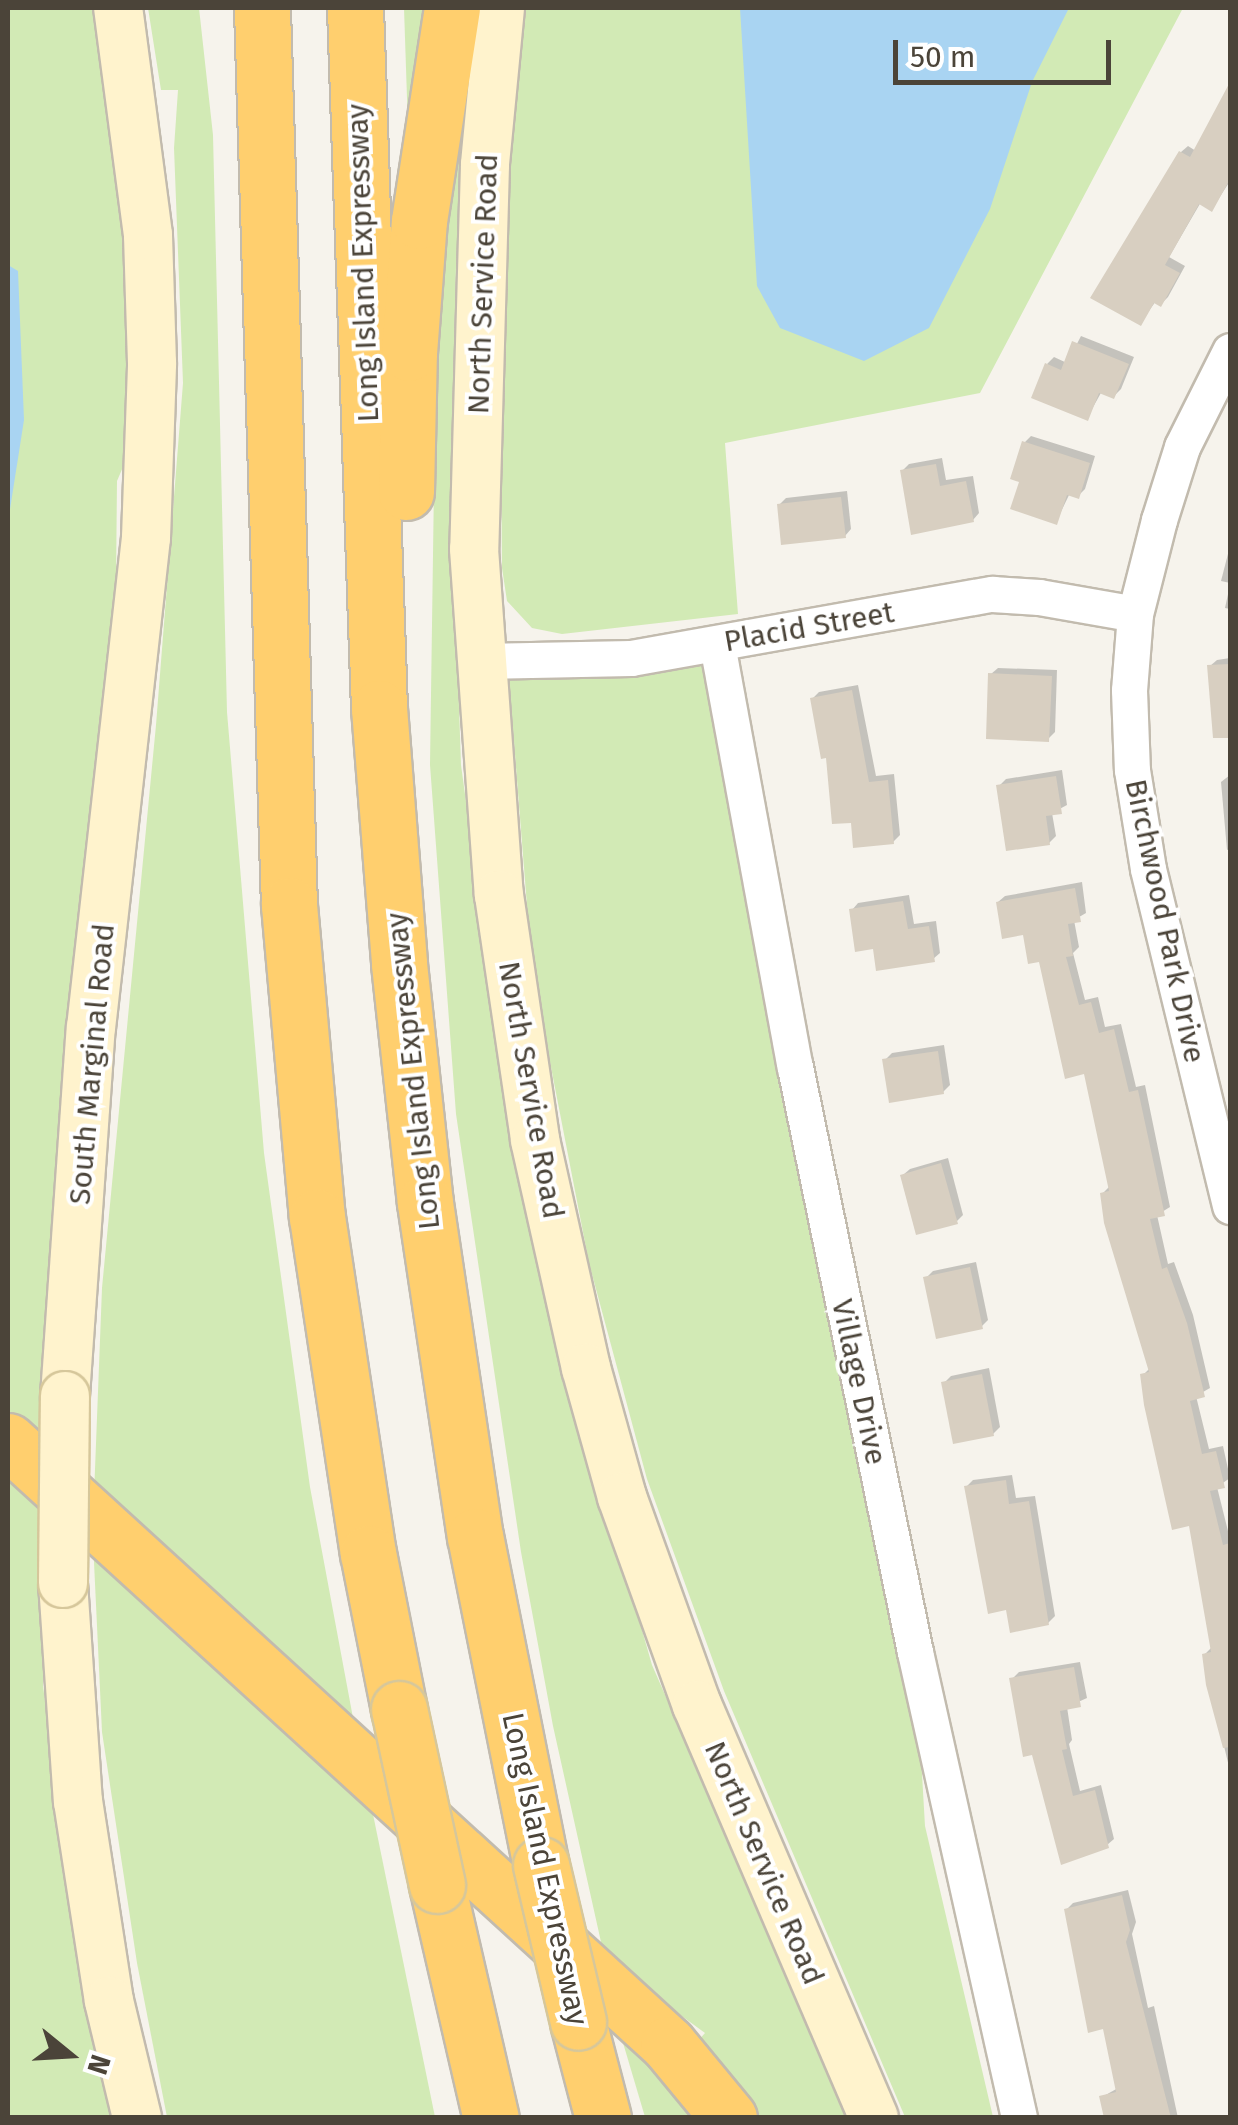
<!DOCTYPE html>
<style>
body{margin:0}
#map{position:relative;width:1238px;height:2125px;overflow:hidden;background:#f6f3ec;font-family:"Fira Sans",sans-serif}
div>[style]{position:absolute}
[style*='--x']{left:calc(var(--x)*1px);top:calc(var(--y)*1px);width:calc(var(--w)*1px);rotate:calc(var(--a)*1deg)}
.green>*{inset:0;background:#d2eab5}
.water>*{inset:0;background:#a9d4f2}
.shadow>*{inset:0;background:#0003}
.building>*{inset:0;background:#d8cfc1}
.roads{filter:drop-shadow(2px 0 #c2bbae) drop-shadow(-2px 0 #c2bbae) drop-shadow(0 2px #c2bbae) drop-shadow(0 -2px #c2bbae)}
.minor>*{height:35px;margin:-17.5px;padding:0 17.5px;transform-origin:17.5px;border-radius:17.5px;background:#fff}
.secondary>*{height:48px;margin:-24px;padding:0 24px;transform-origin:24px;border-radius:24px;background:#fff3cd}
.motorway>*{height:55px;margin:-27.5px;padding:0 27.5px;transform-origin:27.5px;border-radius:27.5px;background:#ffcf6e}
.bridges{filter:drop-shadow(2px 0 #d6c79b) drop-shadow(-2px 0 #d6c79b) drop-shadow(0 2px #d6c79b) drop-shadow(0 -2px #d6c79b)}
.secondary-bridge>*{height:48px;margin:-24px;padding:0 24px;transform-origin:24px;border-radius:24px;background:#fff3cd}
.motorway-bridge>*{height:55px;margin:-27.5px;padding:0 27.5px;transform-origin:27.5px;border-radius:27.5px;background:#ffcf6e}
span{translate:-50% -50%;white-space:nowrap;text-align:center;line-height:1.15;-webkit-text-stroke:8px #fff;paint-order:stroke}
.street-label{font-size:30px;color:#4b4439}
.frame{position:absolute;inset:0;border:10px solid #4b4439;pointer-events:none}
.north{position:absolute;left:20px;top:2005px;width:100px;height:100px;-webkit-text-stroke:8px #fff;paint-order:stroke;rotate:108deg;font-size:28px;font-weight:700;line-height:40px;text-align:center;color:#4b4439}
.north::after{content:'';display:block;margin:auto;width:35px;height:45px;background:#4b4439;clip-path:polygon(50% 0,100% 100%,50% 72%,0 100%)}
.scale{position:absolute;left:893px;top:40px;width:218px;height:45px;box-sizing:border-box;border:5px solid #4b4439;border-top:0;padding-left:12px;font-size:30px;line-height:35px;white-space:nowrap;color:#4b4439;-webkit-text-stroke:8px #fff;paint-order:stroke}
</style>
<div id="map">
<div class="green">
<div style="clip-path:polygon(8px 8px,96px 8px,115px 110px,129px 321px,123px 467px,117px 481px,116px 582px,43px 1454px,8px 1422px)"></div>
<div style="clip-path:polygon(148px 8px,199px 8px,213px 135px,227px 712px,264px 1153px,310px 1487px,356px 1734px,94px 1495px,102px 1288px,156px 725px,183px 383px,174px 148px,178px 90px,161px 90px)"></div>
<div style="clip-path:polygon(404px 8px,438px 8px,409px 158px)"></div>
<div style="clip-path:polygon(526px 8px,1183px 8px,980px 393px,725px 443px,738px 614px,562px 634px,532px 628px,507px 601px,502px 568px,500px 332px,512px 141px)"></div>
<div style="clip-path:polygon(464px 98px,469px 107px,456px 267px,451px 472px,461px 765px,509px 1116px,536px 1260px,652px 1665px,850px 2117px,758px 2117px,696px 2043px,705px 2033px,605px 1960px,553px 1726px,521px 1552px,456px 1114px,430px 765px,437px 274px)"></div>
<div style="clip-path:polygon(717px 644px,915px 1652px,925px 1826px,993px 2117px,905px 2117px,724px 1691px,647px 1479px,589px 1263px,550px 1062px,528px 918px,507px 654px,537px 678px)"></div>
<div style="clip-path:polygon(8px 1465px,43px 1496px,43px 1685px,75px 1949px,117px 2117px,8px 2117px)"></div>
<div style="clip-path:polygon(93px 1541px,367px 1785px,435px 2117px,167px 2117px,137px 1963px,102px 1732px)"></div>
<div style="clip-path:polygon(621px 2036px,675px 2081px,695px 2117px,645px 2117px)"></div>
</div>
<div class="water">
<div style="clip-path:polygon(740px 8px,1069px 8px,1032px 82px,990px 209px,929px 328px,864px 361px,780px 328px,757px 286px)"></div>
<div style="clip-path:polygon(8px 265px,18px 271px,24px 420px,8px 522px)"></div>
</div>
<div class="shadow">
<div style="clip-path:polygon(1230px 87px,1230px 181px,1212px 209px,1201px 202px,1169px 257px,1185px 266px,1168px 297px,1161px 304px,1156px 301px,1140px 323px,1181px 152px,1188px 146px,1196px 151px)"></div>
<div style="clip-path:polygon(1081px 336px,1134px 357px,1121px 389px,1114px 396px,1102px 391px,1087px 418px,1047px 364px,1054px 357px,1067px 363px)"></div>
<div style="clip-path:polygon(1031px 436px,1095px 456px,1085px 489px,1078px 496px,1070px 493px,1056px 522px,1022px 480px,1025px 442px)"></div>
<div style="clip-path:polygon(942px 458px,946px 480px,973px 476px,979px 513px,973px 520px,902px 471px,909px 464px)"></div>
<div style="clip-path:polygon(847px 491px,851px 529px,845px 536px,779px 505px,786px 498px)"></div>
<div style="clip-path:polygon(1230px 546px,1230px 583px,1221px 581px)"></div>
<div style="clip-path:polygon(1230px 585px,1230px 609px,1225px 608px)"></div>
<div style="clip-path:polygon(1230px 658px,1230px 729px,1226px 730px,1210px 666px,1217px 660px)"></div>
<div style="clip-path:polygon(998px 668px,1057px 670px,1055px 732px,1048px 739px,991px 674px)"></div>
<div style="clip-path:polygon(858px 685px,876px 776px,894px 774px,900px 835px,893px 842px,853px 820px,812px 699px,819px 692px)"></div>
<div style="clip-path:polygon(1062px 770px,1067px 805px,1052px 813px,1056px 836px,1049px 843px,999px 786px,1006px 779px)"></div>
<div style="clip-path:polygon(1230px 775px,1230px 849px,1227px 850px,1221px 782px)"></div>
<div style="clip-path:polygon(1082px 882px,1086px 913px,1074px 920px,1079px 947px,1073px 953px,1085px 1000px,1098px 997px,1105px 1027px,1121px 1024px,1136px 1087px,1145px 1085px,1170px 1207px,1157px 1215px,1168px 1264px,1174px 1262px,1193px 1315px,1210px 1388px,1196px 1396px,1209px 1449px,1223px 1446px,1230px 1478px,1217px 1487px,1230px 1539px,1230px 1771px,1209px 1684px,1204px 1655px,1211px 1648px,1191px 1523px,1143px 1375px,1150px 1368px,1102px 1194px,1110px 1186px,1086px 1071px,1041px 959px,1025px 932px,998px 902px,1005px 896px)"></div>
<div style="clip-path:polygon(909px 895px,914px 924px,936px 921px,940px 953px,933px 959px,875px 946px,852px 910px,858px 903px)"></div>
<div style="clip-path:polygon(944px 1045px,950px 1085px,943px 1092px,885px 1060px,892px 1053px)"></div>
<div style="clip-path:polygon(948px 1158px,963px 1215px,956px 1222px,903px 1175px,910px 1169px)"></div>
<div style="clip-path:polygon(976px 1262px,988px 1320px,982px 1326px,926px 1278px,933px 1271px)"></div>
<div style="clip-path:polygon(989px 1368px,1000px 1427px,993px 1434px,944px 1383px,951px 1376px)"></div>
<div style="clip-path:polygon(1012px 1475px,1016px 1498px,1035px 1496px,1055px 1616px,1048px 1623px,1008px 1607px,966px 1487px,973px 1480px)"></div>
<div style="clip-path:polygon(1080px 1662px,1087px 1698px,1067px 1707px,1072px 1740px,1069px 1744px,1080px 1791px,1101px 1785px,1114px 1839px,1107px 1845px,1034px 1752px,1012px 1679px,1019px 1672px)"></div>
<div style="clip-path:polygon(1128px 1890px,1136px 1922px,1132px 1934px,1148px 2008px,1154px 2006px,1178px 2118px,1106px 2118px,1102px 2097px,1118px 2088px,1105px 2026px,1066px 1910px,1073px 1903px)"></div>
</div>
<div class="building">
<div style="clip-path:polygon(1230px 82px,1230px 179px,1212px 212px,1199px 204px,1165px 265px,1180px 273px,1161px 307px,1154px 303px,1141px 326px,1090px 298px,1179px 151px,1190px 157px)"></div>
<div style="clip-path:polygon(1072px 341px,1129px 364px,1114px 399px,1099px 393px,1088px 421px,1031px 398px,1045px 363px,1061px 370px)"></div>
<div style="clip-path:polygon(1022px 441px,1090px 463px,1079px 499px,1067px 495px,1057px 525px,1010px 509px,1019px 482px,1010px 479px)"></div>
<div style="clip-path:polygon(936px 464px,940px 486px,966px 481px,974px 522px,911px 535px,900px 470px)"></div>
<div style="clip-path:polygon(841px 497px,846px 538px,781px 545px,777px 504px)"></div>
<div style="clip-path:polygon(1230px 664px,1230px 738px,1213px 738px,1207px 665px)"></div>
<div style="clip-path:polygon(988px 673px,1052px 676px,1049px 742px,986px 739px)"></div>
<div style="clip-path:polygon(852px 690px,869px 782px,888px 780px,894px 844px,853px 848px,851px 823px,832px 824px,826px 758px,821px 759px,810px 698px)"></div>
<div style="clip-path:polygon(1056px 776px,1062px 814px,1046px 816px,1050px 845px,1006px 851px,996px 785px)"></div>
<div style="clip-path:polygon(1075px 888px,1081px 922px,1068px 924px,1073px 956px,1066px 957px,1079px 1005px,1091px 1002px,1099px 1033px,1114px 1029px,1129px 1092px,1138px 1090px,1165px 1216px,1150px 1219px,1162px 1269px,1167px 1267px,1187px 1323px,1205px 1397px,1190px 1401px,1202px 1454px,1216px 1451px,1225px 1488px,1210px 1491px,1223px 1545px,1230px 1543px,1230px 1747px,1223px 1748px,1206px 1685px,1202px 1654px,1211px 1652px,1189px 1526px,1172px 1530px,1144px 1405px,1140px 1374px,1149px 1372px,1104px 1223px,1100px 1193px,1109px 1191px,1084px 1074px,1065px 1079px,1039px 962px,1028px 964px,1023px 935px,1002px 939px,996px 902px)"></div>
<div style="clip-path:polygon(903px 901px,908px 929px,929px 926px,935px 962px,876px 971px,873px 949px,855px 952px,849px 909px)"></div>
<div style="clip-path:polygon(938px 1051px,944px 1094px,889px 1103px,882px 1059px)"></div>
<div style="clip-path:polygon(941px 1163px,958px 1224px,916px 1235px,900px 1175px)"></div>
<div style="clip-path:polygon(970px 1267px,983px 1329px,936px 1339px,923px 1277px)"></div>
<div style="clip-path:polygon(982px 1374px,994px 1436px,953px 1444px,941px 1382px)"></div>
<div style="clip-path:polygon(1006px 1480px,1009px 1504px,1029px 1501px,1049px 1625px,1010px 1633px,1006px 1610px,988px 1614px,964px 1486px)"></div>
<div style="clip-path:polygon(1074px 1667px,1081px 1707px,1060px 1711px,1067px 1749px,1062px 1750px,1073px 1796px,1095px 1790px,1109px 1848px,1061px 1865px,1032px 1755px,1023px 1757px,1009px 1678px)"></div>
<div style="clip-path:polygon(1122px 1895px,1130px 1930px,1126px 1942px,1171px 2118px,1104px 2118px,1099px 2096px,1116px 2092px,1103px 2029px,1088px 2033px,1064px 1909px)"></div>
</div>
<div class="roads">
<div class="minor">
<div style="--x:1230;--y:351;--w:107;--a:116.6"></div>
<div style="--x:1182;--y:447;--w:77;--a:107.5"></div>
<div style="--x:1159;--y:520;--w:97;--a:104.3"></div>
<div style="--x:1135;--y:614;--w:76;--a:94.5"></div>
<div style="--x:1129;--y:690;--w:80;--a:87.9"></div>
<div style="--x:1132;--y:770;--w:100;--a:80.8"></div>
<div style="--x:1148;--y:869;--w:347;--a:76.3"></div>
<div style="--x:717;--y:644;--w:430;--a:79.6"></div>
<div style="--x:795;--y:1067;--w:597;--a:78.41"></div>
<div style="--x:915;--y:1652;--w:477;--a:77.4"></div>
<div style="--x:481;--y:661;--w:150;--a:-1.1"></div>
<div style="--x:631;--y:658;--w:367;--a:-10.1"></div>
<div style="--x:992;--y:594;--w:47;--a:3.7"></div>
<div style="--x:1039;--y:597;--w:97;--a:10"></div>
</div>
<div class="secondary">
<div style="--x:500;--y:8;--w:158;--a:95.5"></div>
<div style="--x:485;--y:165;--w:384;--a:91.6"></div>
<div style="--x:474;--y:549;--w:347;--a:85.9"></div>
<div style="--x:499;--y:895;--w:248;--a:81.6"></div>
<div style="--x:535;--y:1140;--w:234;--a:77.4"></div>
<div style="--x:586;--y:1368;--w:134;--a:74.4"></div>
<div style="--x:622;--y:1497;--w:221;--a:70.2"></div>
<div style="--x:697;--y:1705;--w:449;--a:66.8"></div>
<div style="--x:65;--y:1396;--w:369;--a:-86"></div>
<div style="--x:91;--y:1028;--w:493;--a:-83.6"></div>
<div style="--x:146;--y:538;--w:175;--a:-88"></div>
<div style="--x:152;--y:363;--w:128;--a:-91.8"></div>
<div style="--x:148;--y:235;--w:229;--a:-97.5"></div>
<div style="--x:63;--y:1583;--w:219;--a:86.1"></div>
<div style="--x:78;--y:1801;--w:202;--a:81.2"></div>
<div style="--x:109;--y:2001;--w:120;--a:76.5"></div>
</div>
<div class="motorway">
<div style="--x:262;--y:8;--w:897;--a:88.28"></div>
<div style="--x:289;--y:905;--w:313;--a:84.9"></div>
<div style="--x:317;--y:1217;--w:340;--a:81.4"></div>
<div style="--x:368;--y:1553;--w:159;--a:78.8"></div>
<div style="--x:355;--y:8;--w:700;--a:88.04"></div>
<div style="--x:379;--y:708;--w:257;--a:85.5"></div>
<div style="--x:399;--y:964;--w:240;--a:83.8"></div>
<div style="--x:425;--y:1203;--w:337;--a:81.5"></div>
<div style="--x:475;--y:1536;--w:336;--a:78.7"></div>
<div style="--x:406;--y:492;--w:139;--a:-88.8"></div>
<div style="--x:409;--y:353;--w:132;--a:-85.7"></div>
<div style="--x:419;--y:221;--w:216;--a:-81.2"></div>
<div style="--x:8;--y:1441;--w:894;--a:42.42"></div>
<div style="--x:668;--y:2044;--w:96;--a:50.5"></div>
<div style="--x:437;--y:1885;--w:239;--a:77"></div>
<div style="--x:578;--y:2022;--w:99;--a:75.4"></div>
</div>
</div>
<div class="bridges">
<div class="secondary-bridge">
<div style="--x:63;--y:1583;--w:187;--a:-89.4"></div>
</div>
<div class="motorway-bridge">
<div style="--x:399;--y:1709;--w:180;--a:77.8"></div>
<div style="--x:541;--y:1865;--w:161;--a:76.7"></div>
</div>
</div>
<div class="street-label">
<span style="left:363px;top:263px;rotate:-92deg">Long Island Expressway</span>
<span style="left:483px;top:284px;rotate:-88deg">North Service Road</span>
<span style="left:809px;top:627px;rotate:-10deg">Placid Street</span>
<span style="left:1165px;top:921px;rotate:78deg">Birchwood Park Drive</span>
<span style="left:92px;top:1064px;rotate:-85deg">South Marginal Road</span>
<span style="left:413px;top:1071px;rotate:-96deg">Long Island Expressway</span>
<span style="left:531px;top:1090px;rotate:80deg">North Service Road</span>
<span style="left:859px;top:1382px;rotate:78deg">Village Drive</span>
<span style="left:764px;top:1863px;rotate:67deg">North Service Road</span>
<span style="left:545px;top:1869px;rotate:78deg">Long Island Expressway</span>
</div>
<div class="frame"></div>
<div class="north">N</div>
<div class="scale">50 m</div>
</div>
